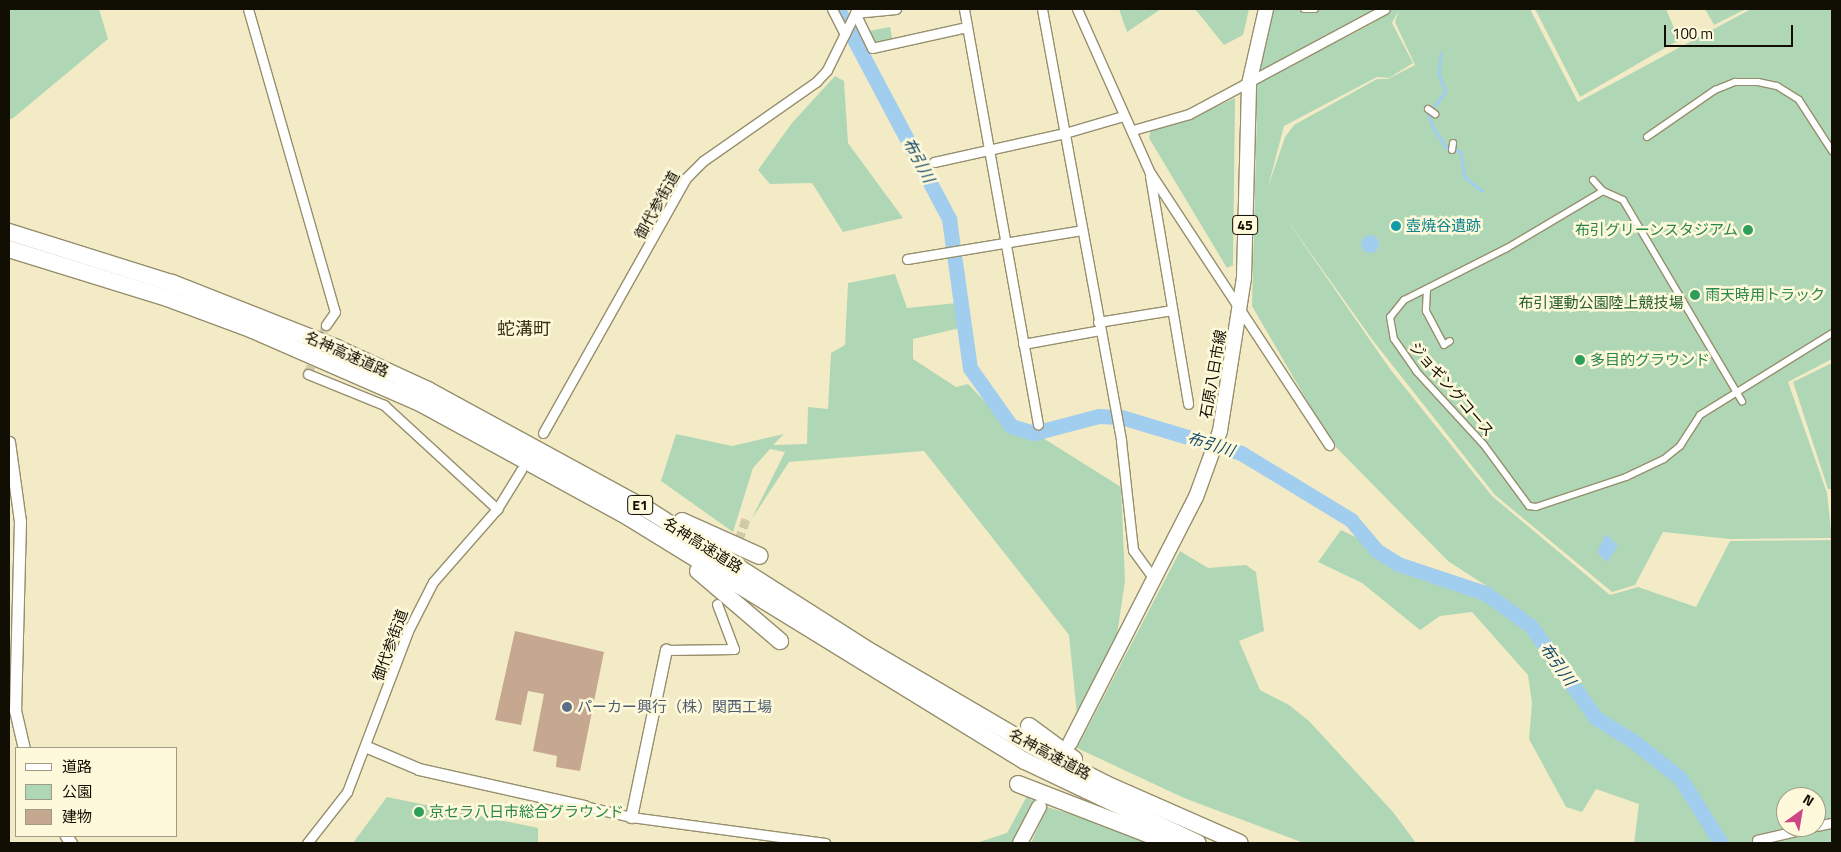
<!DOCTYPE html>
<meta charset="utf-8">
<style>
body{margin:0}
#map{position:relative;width:1841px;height:852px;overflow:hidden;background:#f3ebc6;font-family:"Titillium Web","Noto Sans JP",sans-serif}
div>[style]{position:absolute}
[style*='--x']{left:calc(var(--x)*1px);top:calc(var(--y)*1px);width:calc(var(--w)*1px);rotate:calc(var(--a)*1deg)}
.green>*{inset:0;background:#b0d7b5}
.water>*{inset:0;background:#a1cdee}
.round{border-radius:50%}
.stream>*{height:2.5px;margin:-1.25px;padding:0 1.25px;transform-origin:1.25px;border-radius:1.25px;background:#a1cdee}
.river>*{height:15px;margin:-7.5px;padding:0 7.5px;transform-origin:7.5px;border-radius:7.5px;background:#a1cdee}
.building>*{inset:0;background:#c5a88f}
.minor-tunnel>*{height:9px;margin-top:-4.5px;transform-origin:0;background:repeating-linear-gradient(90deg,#d1caa9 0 9px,transparent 0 13.5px)}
.roads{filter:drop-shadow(1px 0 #968f6d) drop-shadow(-1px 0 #968f6d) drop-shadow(0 1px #968f6d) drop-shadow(0 -1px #968f6d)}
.pedestrian>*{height:6px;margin:-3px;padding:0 3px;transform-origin:3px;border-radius:3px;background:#fff}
.minor>*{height:9px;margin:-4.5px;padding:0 4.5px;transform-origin:4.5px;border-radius:4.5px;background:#fff}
.tertiary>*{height:11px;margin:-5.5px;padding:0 5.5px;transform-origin:5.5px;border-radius:5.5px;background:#fff}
.primary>*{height:14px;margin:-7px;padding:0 7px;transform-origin:7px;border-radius:7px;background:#fff}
.motorway>*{height:16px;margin:-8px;padding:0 8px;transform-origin:8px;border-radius:8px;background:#fff}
.dots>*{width:14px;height:14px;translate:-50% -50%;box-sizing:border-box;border:2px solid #fef9db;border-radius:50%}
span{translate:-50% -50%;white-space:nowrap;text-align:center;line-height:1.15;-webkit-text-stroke:5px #fef9db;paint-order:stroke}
.shield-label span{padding:1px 4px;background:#fef9db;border:1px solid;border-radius:4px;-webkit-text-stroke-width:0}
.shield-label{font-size:14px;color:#110e03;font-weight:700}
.street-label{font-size:15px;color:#110e03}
.culture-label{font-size:15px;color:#0d838f}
.left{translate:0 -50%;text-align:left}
.leisure-label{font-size:15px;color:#27864d}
.right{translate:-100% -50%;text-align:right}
.park-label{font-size:15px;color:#225d2f}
.service-label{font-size:15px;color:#4e5e75}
.water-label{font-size:16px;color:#174b6b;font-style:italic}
.quarter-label{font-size:18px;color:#383212}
.frame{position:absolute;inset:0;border:10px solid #110e03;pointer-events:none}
.legend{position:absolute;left:15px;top:747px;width:162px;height:90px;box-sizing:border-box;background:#fef9db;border:1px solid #9f9b85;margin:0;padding:6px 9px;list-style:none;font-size:15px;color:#110e03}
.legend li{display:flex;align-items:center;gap:10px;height:25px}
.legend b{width:25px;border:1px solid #9f9b85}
.north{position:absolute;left:1776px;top:787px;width:50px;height:50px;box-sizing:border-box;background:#fef9db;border:1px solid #9f9b85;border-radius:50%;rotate:32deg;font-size:14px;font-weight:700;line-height:20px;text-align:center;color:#110e03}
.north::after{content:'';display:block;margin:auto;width:18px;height:22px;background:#ce4683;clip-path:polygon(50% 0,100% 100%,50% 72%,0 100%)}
.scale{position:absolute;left:1664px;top:25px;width:129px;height:22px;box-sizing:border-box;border:2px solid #110e03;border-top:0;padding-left:6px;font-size:15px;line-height:18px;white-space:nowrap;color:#110e03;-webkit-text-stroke:4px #fef9db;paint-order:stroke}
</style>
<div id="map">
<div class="green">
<div style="clip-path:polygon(9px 9px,99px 9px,108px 39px,12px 119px,9px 119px)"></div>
<div style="clip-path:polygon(1119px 9px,1161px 9px,1127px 32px)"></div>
<div style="clip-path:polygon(1195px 9px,1249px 9px,1243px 35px,1224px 45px)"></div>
<div style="clip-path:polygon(evenodd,1273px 9px,1530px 9px,1578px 102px,1751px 9px,1832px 9px,1832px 359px,1788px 382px,1827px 493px,1832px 538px,1730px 539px,1663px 532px,1635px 585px,1612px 592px,1495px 495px,1374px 342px,1282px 213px,1390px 369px,1492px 496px,1610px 595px,1638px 587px,1696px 607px,1730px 541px,1832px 540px,1832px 843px,1634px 843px,1639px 804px,1596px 789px,1582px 812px,1566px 807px,1529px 739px,1532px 703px,1528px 675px,1472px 612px,1440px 616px,1420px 630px,1362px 583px,1318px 562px,1341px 530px,1392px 555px,1488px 587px,1448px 561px,1331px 442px,1252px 306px,1257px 109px,1254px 85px,1375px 22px,1257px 75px,1273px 9px,1399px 10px,1395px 22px,1415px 65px,1388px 79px,1377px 79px,1294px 125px,1285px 137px,1268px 187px,1284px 126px,1377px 77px,1389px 78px,1413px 63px,1392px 23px,1399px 10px,1273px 9px,1786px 797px,1816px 797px,1816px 827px,1786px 827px,1786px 797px)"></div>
<div style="clip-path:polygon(1535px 9px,1666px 9px,1679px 40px,1580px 97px)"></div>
<div style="clip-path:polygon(1705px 9px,1746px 9px,1714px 25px)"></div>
<div style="clip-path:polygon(890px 27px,893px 42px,874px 42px,869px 31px)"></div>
<div style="clip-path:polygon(835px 76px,844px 81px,848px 143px,903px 218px,843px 232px,812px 183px,770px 184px,758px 170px,792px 123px)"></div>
<div style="clip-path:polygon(1235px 98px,1233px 265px,1227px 268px,1149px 138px,1151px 129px,1189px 119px)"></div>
<div style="clip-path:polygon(895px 274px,907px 308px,957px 303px,960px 328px,913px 339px,913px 359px,956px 387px,968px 384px,1017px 435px,1043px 438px,1121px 487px,1125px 581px,1116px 642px,1077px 714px,1069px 635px,924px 451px,789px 462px,751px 520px,785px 452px,770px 449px,753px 468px,733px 532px,661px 481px,676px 434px,732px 446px,784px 434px,773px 445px,807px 444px,808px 407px,828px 409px,831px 353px,845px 345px,848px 283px)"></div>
<div style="clip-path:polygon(1832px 363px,1832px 489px,1828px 489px,1793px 382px)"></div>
<div style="clip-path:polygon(1180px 551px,1208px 568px,1246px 565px,1256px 572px,1264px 631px,1239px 641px,1260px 690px,1289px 705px,1309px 721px,1393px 812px,1416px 843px,1304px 843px,1184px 798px,1077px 748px)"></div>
<div style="clip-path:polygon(1027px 796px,1033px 801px,1012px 843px,976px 843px,1007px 833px)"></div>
<div style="clip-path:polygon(387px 797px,538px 828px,538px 843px,353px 843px)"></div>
<div style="clip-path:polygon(1047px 807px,1087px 819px,1156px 843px,1031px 843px)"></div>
</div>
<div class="water">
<div class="round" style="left:1361px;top:235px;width:18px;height:18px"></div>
<div style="clip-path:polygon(1606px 534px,1618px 546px,1607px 562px,1597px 552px)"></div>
</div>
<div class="stream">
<div style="--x:1441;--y:53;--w:21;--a:95"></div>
<div style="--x:1439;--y:74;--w:18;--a:68"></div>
<div style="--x:1446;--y:91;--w:29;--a:126"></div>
<div style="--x:1429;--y:114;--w:14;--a:73"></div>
<div style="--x:1433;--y:127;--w:24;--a:57"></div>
<div style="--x:1446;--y:147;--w:16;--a:18"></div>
<div style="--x:1461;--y:152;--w:25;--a:81"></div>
<div style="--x:1465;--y:177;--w:22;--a:39"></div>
</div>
<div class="river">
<div style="--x:838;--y:9;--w:238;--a:62.1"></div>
<div style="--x:949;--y:219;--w:150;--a:82"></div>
<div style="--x:970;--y:368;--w:71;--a:54.7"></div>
<div style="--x:1011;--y:426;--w:24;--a:17"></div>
<div style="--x:1034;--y:433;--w:67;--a:-14.7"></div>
<div style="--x:1099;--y:416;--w:22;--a:3"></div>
<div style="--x:1121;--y:417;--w:125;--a:16.7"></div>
<div style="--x:1241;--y:453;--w:129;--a:31.3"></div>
<div style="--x:1351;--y:520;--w:39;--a:50"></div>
<div style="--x:1376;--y:550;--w:26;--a:32"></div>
<div style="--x:1398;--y:564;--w:92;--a:18.4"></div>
<div style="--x:1485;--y:593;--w:57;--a:35.7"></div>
<div style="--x:1531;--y:626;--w:113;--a:54.8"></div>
<div style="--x:1596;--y:718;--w:44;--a:31.9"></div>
<div style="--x:1633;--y:741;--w:60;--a:38.2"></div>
<div style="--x:1680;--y:778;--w:77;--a:57.8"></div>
</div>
<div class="building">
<div style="clip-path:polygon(515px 631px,604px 652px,580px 771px,556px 767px,557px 756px,533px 751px,544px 694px,528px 691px,521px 725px,495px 720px)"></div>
</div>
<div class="minor-tunnel">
<div style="--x:308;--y:374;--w:52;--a:-69.8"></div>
<div style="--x:730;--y:566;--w:50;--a:-71.2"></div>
</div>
<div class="roads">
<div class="pedestrian">
<div style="--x:1304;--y:9;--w:11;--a:0"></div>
<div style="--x:1428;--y:109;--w:9;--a:36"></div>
<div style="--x:1647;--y:137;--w:83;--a:-34.7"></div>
<div style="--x:1715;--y:90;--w:22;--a:-22"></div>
<div style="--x:1735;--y:82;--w:23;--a:0"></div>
<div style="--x:1758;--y:82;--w:19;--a:12"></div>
<div style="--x:1777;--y:86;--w:26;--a:32"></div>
<div style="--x:1799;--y:100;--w:61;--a:57.1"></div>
<div style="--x:1452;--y:150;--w:7;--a:-82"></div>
<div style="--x:1593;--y:180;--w:15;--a:48"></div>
<div style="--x:1603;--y:191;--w:22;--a:24"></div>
<div style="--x:1623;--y:200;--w:234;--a:59.4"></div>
<div style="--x:1603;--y:191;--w:112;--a:149.3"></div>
<div style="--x:1507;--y:248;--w:115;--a:153.2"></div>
<div style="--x:1404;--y:300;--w:22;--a:129"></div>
<div style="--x:1390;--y:317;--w:22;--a:80"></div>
<div style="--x:1394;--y:339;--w:39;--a:55"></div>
<div style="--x:1416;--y:371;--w:100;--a:47.4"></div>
<div style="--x:1484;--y:445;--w:76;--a:53.6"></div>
<div style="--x:1529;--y:506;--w:7;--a:8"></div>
<div style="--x:1536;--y:507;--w:95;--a:-18.4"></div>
<div style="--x:1626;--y:477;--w:42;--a:-25.3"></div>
<div style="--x:1664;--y:459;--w:21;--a:-39"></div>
<div style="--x:1680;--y:446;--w:37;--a:-57"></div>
<div style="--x:1700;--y:415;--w:155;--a:-31.8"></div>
<div style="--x:1427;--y:289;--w:22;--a:93"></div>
<div style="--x:1426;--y:311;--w:38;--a:62"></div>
<div style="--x:1444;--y:345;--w:7;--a:-34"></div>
</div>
<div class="minor">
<div style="--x:248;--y:9;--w:315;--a:74"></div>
<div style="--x:335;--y:312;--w:16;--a:125"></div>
<div style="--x:832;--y:9;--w:28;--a:63"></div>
<div style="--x:896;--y:9;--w:41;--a:174.4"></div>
<div style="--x:855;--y:13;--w:39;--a:64"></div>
<div style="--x:872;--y:48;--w:97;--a:-12.5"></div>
<div style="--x:964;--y:9;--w:422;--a:79.9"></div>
<div style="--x:1042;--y:9;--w:439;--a:79.6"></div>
<div style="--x:1121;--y:441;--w:110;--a:83.7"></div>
<div style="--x:1133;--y:550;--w:37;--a:54"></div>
<div style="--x:1077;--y:9;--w:177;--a:66"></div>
<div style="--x:1149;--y:171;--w:328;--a:56.7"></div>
<div style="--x:1133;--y:130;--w:58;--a:-15.9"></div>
<div style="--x:1189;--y:114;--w:222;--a:-28.2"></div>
<div style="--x:934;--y:162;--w:134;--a:-12.5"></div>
<div style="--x:1065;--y:133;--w:60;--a:-16.3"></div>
<div style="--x:1150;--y:176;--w:231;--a:80.5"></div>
<div style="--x:907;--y:259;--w:177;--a:-9.4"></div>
<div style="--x:1098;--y:322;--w:75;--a:-9.2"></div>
<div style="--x:1023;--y:344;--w:78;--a:-10.3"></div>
<div style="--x:308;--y:374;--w:82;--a:22.2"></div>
<div style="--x:384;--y:405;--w:154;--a:42.6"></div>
<div style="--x:543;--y:433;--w:292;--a:-60.7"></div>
<div style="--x:686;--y:178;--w:24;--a:-45"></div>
<div style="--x:703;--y:161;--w:138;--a:-35"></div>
<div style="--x:816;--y:82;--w:16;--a:-47"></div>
<div style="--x:827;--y:70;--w:68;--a:-63.8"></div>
<div style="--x:666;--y:650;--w:68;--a:-0.8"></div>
<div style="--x:734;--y:649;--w:48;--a:-110.7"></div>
<div style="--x:584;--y:806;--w:48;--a:13.2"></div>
<div style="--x:631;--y:817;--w:196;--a:7.6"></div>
<div style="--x:1816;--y:826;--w:16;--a:-11"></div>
<div style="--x:1757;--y:840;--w:57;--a:-13.1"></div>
<div style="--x:307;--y:843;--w:65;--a:-51.9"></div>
<div style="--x:347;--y:792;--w:172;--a:-69.2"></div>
<div style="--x:408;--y:631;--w:55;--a:-63"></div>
<div style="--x:433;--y:582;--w:97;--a:-48.8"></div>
<div style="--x:497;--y:509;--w:46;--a:-58.4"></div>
</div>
<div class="tertiary">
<div style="--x:9;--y:442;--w:80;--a:82.1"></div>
<div style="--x:20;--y:521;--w:189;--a:91.5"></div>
<div style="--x:15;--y:710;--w:39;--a:77"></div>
<div style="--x:367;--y:747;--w:56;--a:22.9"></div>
<div style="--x:419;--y:769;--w:169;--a:12.6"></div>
<div style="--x:631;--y:817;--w:171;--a:-78.2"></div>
<div style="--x:66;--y:836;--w:9;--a:54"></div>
</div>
<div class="primary">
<div style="--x:1070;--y:743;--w:276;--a:-62.9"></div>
<div style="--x:1196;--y:497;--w:70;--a:-70"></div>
<div style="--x:1220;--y:431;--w:156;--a:-81.1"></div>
<div style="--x:1244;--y:277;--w:193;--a:-88.5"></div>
<div style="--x:1249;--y:84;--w:77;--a:-77.2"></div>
<div style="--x:1020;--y:843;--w:41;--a:-62.2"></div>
</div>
<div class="motorway">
<div style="--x:9;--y:232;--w:171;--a:17.4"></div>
<div style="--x:172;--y:283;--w:177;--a:21.5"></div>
<div style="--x:337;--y:348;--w:100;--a:24.8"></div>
<div style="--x:428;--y:390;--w:253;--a:28.6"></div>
<div style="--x:650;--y:511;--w:264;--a:32.5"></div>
<div style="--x:873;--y:653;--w:184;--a:30.3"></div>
<div style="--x:1032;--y:746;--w:83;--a:27.2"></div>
<div style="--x:1106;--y:784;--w:146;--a:23.8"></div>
<div style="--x:9;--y:249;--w:165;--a:17.2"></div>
<div style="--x:167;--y:298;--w:92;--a:20.4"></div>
<div style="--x:253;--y:330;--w:184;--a:23.6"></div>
<div style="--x:422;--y:404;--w:235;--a:28.7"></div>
<div style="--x:628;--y:517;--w:466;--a:31.6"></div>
<div style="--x:1025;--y:761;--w:191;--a:25.4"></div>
<div style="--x:682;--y:521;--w:85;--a:24.2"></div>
<div style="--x:698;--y:571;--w:108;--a:40.5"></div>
<div style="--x:1029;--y:726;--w:56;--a:36.3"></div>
<div style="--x:1018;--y:784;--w:164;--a:21.1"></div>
</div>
</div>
<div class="dots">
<div style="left:1396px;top:226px;background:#0f9aa8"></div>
<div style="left:1748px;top:230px;background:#2e9e5b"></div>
<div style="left:1695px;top:295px;background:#2e9e5b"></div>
<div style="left:1580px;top:360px;background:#2e9e5b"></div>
<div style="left:567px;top:707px;background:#5c6f8a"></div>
<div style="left:419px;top:812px;background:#2e9e5b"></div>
</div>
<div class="shield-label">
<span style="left:1245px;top:225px">45</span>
<span style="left:640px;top:505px">E1</span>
</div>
<div class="street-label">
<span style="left:657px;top:205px;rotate:-61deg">御代参街道</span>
<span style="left:347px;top:354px;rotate:24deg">名神高速道路</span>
<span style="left:1213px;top:374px;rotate:-80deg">石原八日市線</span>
<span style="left:1452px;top:389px;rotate:49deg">ジョギングコース</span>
<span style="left:703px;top:545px;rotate:32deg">名神高速道路</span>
<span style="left:390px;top:645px;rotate:-70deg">御代参街道</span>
<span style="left:1050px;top:754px;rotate:28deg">名神高速道路</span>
</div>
<div class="culture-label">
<span class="left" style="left:1406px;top:226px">壺焼谷遺跡</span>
</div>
<div class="leisure-label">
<span class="right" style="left:1738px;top:230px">布引グリーンスタジアム</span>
<span class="left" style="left:1705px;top:295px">雨天時用トラック</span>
<span class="left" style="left:1590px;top:360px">多目的グラウンド</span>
<span class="left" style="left:429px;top:812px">京セラ八日市総合グラウンド</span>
</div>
<div class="park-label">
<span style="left:1601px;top:303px">布引運動公園陸上競技場</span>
</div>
<div class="service-label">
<span class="left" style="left:577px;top:707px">パーカー興行（株）関西工場</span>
</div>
<div class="water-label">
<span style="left:919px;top:160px;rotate:62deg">布引川</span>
<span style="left:1211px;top:444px;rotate:17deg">布引川</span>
<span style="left:1558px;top:664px;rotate:54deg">布引川</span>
</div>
<div class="quarter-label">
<span style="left:524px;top:329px">蛇溝町</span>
</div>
<div class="frame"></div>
<ul class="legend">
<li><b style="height:6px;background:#fff"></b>道路</li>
<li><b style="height:14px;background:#b0d7b5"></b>公園</li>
<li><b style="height:14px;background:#c5a88f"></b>建物</li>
</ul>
<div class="north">N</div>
<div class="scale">100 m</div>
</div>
